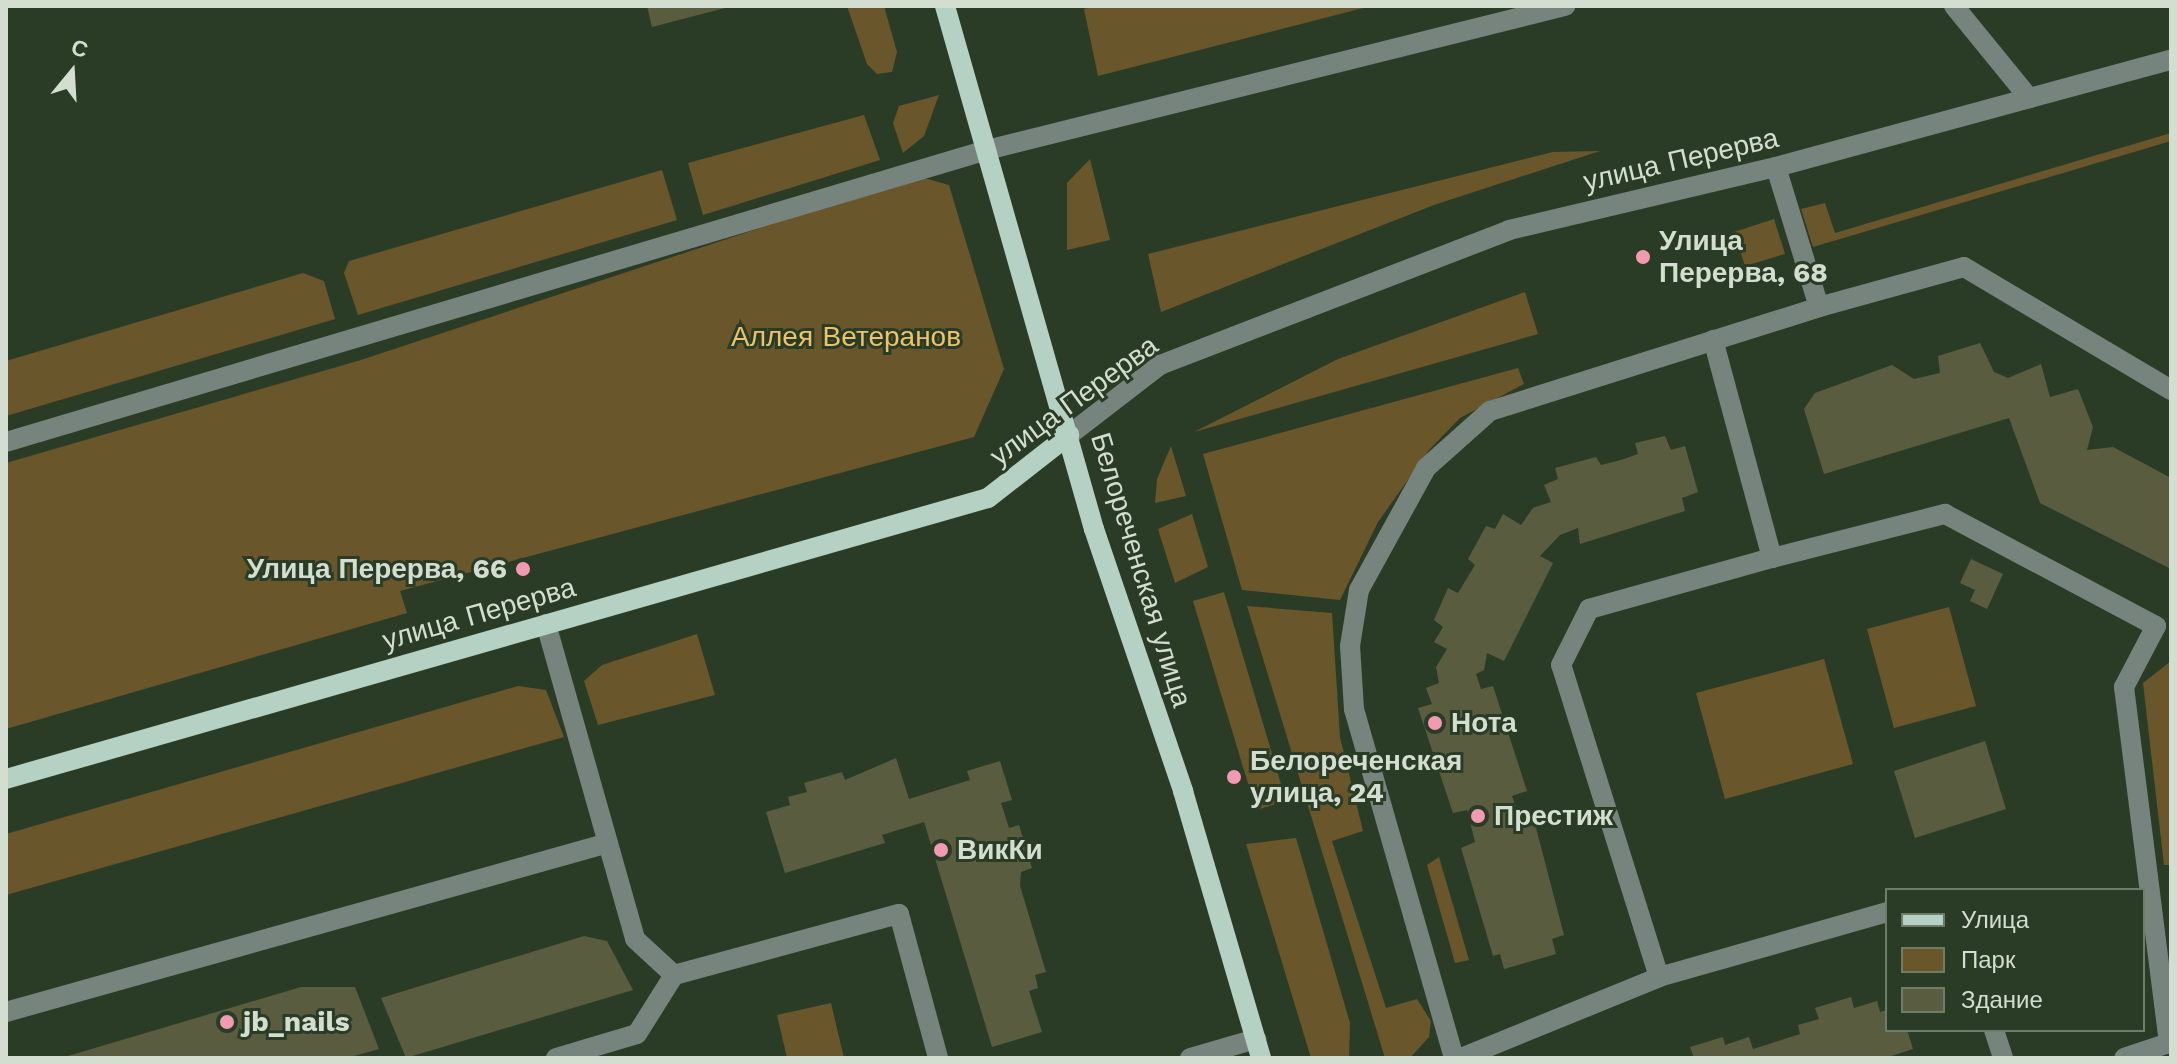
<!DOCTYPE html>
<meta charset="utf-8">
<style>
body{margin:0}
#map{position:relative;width:2177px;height:1064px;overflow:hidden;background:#2b3c26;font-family:"Work Sans",sans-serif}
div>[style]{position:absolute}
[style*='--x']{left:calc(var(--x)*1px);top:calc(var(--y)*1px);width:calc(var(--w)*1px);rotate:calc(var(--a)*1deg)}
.green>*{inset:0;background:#6a562b}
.building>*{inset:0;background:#5a5c40}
.minor>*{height:20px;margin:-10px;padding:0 10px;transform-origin:10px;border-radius:10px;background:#76847d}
.major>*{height:20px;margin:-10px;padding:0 10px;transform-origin:10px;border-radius:10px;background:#b4d1c3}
.dots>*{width:22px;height:22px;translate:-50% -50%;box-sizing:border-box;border:4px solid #2b3c26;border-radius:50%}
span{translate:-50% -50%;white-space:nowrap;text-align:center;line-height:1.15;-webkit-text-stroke:6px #2b3c26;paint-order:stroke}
.street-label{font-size:28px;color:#d3ddd0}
.poi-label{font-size:28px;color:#d3ddd0;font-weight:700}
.left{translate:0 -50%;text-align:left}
.right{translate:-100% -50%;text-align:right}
.park-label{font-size:28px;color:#edc269}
.frame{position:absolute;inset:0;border:8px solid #d3ddd0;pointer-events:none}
.legend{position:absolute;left:1885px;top:888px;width:260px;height:144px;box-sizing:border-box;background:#2b3c26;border:2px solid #6e7c6a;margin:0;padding:10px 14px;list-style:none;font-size:24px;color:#d3ddd0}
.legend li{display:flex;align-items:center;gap:16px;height:40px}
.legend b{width:40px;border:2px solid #6e7c6a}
.north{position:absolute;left:32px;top:32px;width:80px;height:80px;-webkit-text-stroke:6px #2b3c26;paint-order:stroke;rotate:18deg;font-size:22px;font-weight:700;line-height:32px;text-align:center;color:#d3ddd0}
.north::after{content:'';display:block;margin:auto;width:28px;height:36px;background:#d3ddd0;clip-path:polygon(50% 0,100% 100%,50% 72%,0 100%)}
</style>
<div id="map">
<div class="green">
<div style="clip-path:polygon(847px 6px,884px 6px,897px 52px,892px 72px,877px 74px,867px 64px)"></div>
<div style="clip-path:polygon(1094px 6px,1371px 6px,1098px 76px,1084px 9px)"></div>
<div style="clip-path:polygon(939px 95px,924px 136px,903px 153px,893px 123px,899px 106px)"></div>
<div style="clip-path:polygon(864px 115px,880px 160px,703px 215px,688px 163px)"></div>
<div style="clip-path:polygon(2171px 133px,2171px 141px,1813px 247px,1801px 209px,1825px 203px,1835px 233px)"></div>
<div style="clip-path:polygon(1600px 151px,1434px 205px,1161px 312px,1148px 254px,1553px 152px)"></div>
<div style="clip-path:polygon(1090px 159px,1110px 240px,1067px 250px,1067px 183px)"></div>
<div style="clip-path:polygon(662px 170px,677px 220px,358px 315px,344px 273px,349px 261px)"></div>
<div style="clip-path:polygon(917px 176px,949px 185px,1004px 369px,974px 437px,400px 591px,407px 613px,6px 729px,6px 463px,361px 360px)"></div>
<div style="clip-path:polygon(1774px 219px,1785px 254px,1745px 266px,1734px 232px)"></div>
<div style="clip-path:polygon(303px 273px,324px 281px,335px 319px,6px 416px,6px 361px)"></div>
<div style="clip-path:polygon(1525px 292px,1538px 334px,1194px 432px,1338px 359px)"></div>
<div style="clip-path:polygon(1518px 368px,1524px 384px,1460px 418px,1429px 450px,1378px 522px,1340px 600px,1242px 590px,1203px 454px)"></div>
<div style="clip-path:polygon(1171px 446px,1186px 496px,1155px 503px,1157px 479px)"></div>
<div style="clip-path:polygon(1192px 514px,1208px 567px,1175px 583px,1158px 529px)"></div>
<div style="clip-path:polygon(1224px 592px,1286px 801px,1256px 810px,1193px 601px)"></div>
<div style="clip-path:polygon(1247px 606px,1332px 613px,1340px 737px,1363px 831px,1332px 841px,1386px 1008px,1417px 999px,1431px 1021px,1429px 1037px,1410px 1058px,1385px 1058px)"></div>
<div style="clip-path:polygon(1949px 607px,1976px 706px,1894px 728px,1867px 629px)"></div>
<div style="clip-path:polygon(697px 634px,715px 695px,598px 725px,584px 681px,602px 665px)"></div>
<div style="clip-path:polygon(1824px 659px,1853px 764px,1725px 799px,1696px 693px)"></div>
<div style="clip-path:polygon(2171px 661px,2171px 865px,2164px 865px,2143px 683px)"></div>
<div style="clip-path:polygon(518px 686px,546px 690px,564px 737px,6px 895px,6px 834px)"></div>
<div style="clip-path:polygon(1296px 838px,1350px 1023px,1349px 1058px,1311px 1058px,1246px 844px)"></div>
<div style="clip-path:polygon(1439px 857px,1469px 960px,1455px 963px,1427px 865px)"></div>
<div style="clip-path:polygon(831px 1003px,844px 1058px,787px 1058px,777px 1015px)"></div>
</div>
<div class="building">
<div style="clip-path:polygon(647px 6px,724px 6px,725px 8px,652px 27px)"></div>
<div style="clip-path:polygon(1980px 343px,1994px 372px,2008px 378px,2041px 364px,2050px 397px,2078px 389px,2093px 427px,2087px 450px,2113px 447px,2171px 478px,2171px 569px,2040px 503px,2009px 418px,1824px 474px,1804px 409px,1815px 393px,1892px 365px,1914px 379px,1940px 373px,1938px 356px)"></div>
<div style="clip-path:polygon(1665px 436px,1671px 450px,1685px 446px,1698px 492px,1682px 498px,1685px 511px,1580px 544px,1578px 528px,1560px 535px,1540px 556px,1553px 563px,1504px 661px,1487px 653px,1484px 670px,1476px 674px,1481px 689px,1493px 686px,1527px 791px,1512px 796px,1523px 828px,1535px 824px,1564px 935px,1552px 939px,1556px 954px,1504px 969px,1500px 954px,1493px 956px,1461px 848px,1475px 842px,1467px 810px,1453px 813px,1418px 708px,1432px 704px,1426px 688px,1439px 683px,1436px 667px,1447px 649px,1434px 642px,1443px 627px,1434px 620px,1448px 588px,1458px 593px,1475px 565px,1468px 559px,1486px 526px,1495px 529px,1503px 514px,1521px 525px,1533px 508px,1551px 502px,1544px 485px,1558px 479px,1555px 468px,1596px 457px,1601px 465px,1621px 460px,1638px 454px,1635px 443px)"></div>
<div style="clip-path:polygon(1971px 559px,2003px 574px,1987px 609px,1970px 601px,1975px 590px,1960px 583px)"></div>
<div style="clip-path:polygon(1985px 741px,2006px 809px,1915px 838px,1894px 771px)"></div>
<div style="clip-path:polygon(896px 758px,909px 799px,970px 780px,967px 771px,1000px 761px,1012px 800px,1001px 803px,1009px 828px,1019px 825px,1032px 868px,1021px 872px,1020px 886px,1046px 972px,1035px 975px,1038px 988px,1029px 991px,1042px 1032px,992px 1047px,924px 822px,882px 835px,885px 843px,785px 873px,766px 812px,790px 805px,788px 797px,807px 792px,804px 783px,842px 772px,845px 780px)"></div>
<div style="clip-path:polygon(584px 936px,607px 941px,633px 990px,406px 1058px,381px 998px)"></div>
<div style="clip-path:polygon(301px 987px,355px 987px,379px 1049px,347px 1058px,61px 1058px)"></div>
<div style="clip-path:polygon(1851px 997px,1854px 1008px,1877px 1001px,1880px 1012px,1887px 1010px,1887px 1030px,1907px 1030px,1913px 1049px,1885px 1058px,1694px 1058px,1690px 1047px,1723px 1037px,1725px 1045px,1749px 1037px,1753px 1049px,1800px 1034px,1798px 1025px,1819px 1019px,1815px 1008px)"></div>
</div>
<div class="minor">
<div style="--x:1954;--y:6;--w:119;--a:50.8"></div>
<div style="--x:1819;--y:307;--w:150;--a:-15.4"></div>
<div style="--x:1964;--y:267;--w:241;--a:30.7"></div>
<div style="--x:1069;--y:435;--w:115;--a:-37.6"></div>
<div style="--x:1160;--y:365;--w:374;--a:-21.1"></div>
<div style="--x:1509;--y:230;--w:274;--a:-13.3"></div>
<div style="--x:1776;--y:167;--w:409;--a:-15.2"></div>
<div style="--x:6;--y:442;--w:1024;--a:-16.58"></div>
<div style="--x:987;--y:150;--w:596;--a:-13.99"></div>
<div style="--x:1772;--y:558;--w:179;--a:-14.3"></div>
<div style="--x:1945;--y:514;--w:239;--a:28"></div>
<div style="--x:2156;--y:626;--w:69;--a:117.7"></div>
<div style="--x:2124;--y:687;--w:359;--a:82.8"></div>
<div style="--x:2169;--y:1043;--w:47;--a:161.6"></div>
<div style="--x:546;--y:624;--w:327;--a:74.2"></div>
<div style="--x:635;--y:939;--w:53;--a:42.7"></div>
<div style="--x:674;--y:975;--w:233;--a:-15.2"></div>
<div style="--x:899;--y:914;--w:149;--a:74.8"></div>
<div style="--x:1659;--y:977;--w:237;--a:-15.9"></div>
<div style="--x:6;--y:1012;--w:625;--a:-15.68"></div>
<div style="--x:1994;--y:1030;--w:29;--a:72"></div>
<div style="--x:556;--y:1058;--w:84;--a:-16.5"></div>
<div style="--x:637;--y:1034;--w:70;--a:-57.9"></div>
<div style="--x:1190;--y:1058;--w:69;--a:-16.1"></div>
<div style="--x:1454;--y:1058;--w:363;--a:-106"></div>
<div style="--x:1354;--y:709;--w:63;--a:-93.6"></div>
<div style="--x:1350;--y:646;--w:57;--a:-80.9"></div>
<div style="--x:1359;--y:590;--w:139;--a:-61.2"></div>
<div style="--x:1426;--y:468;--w:86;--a:-41.7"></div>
<div style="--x:1490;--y:411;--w:345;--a:-17.5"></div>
<div style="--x:1819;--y:307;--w:146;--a:-107.1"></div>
<div style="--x:1461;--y:1058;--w:214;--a:-22.2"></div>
<div style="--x:1659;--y:977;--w:327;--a:-107.4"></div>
<div style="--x:1561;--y:665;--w:63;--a:-63.4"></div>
<div style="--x:1589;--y:609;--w:190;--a:-15.6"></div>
<div style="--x:1772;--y:558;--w:226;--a:-105.1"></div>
</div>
<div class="major">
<div style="--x:945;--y:6;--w:544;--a:74.1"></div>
<div style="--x:1094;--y:529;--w:277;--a:71.2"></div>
<div style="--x:1183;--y:791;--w:278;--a:73.7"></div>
<div style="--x:6;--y:779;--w:1021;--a:-15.97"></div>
<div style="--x:988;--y:498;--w:103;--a:-37.9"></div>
</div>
<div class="dots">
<div style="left:1643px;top:257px;background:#f19ab1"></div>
<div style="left:523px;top:569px;background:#f19ab1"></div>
<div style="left:1435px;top:723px;background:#f19ab1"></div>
<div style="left:1234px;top:777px;background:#f19ab1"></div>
<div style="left:1478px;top:816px;background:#f19ab1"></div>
<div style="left:941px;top:850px;background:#f19ab1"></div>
<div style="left:227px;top:1022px;background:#f19ab1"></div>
</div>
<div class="street-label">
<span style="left:1681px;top:160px;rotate:-13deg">улица Перерва</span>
<span style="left:1074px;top:401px;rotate:-36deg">улица Перерва</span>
<span style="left:1141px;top:570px;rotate:73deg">Белореченская улица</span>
<span style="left:479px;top:614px;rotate:-16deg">улица Перерва</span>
</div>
<div class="poi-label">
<span class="left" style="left:1659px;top:257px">Улица<br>Перерва, 68</span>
<span class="right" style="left:507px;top:569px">Улица Перерва, 66</span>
<span class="left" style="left:1451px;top:723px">Нота</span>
<span class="left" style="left:1250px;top:777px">Белореченская<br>улица, 24</span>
<span class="left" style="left:1494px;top:816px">Престиж</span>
<span class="left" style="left:957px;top:850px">ВикКи</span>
<span class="left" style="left:243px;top:1022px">jb_nails</span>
</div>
<div class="park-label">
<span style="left:846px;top:337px">Аллея Ветеранов</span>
</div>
<div class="frame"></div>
<ul class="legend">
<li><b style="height:10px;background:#b4d1c3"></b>Улица</li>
<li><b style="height:22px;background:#6a562b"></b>Парк</li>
<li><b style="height:22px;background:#5a5c40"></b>Здание</li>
</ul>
<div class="north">С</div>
</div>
